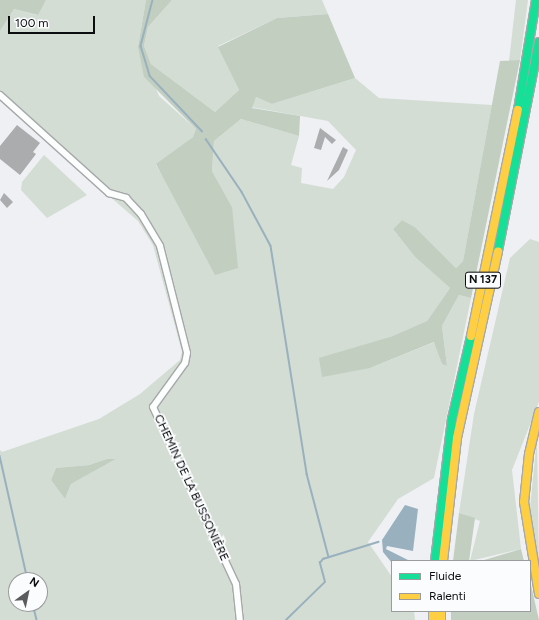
<!DOCTYPE html>
<meta charset="utf-8">
<style>
body{margin:0}
#map{position:relative;width:539px;height:620px;overflow:hidden;background:#eef0f3;font-family:Figtree,sans-serif}
div>[style]{position:absolute}
[style*='--x']{left:calc(var(--x)*1px);top:calc(var(--y)*1px);width:calc(var(--w)*1px);rotate:calc(var(--a)*1deg)}
.green>*{inset:0;background:#d3ddd3}
.forest>*{inset:0;background:#c1cec0}
.water>*{inset:0;background:#99b1be}
.stream>*{height:1.5px;margin:-0.75px;padding:0 0.75px;transform-origin:0.75px;border-radius:0.75px;background:#99b1be}
.building>*{inset:0;background:#aaacae}
.roads{filter:drop-shadow(1px 0 #a6a8aa) drop-shadow(-1px 0 #a6a8aa) drop-shadow(0 1px #a6a8aa) drop-shadow(0 -1px #a6a8aa)}
.street>*{height:6px;margin:-3px;padding:0 3px;transform-origin:3px;border-radius:3px;background:#fcfdfd}
.fast>*{height:8px;margin:-4px;padding:0 4px;transform-origin:4px;border-radius:4px;background:#16e098}
.slow>*{height:8px;margin:-4px;padding:0 4px;transform-origin:4px;border-radius:4px;background:#ffcf43}
span{translate:-50% -50%;white-space:nowrap;text-align:center;line-height:1.15;-webkit-text-stroke:4px #fbfcfe;paint-order:stroke}
.shield-label span{padding:1px 3px;background:#fbfcfe;border:1px solid;border-radius:3px;-webkit-text-stroke-width:0}
.shield-label{font-size:11px;color:#0c0d0e;font-weight:700}
.street-label{font-size:12px;color:#0c0d0e}
.legend{position:absolute;left:391px;top:560px;width:140px;height:52px;box-sizing:border-box;background:#fbfcfe;border:1px solid #9b9c9e;margin:0;padding:5px 7px;list-style:none;font-size:12px;color:#0c0d0e}
.legend li{display:flex;align-items:center;gap:8px;height:20px}
.legend b{width:20px;border:1px solid #9b9c9e}
.north{position:absolute;left:8px;top:572px;width:40px;height:40px;box-sizing:border-box;background:#fbfcfe;border:1px solid #9b9c9e;border-radius:50%;rotate:33deg;font-size:11px;font-weight:700;line-height:16px;text-align:center;color:#0c0d0e}
.north::after{content:'';display:block;margin:auto;width:14px;height:18px;background:#5b5c5e;clip-path:polygon(50% 0,100% 100%,50% 72%,0 100%)}
.scale{position:absolute;left:8px;top:16px;width:87px;height:18px;box-sizing:border-box;border:2px solid #0c0d0e;border-top:0;padding-left:5px;font-size:12px;line-height:14px;white-space:nowrap;color:#0c0d0e;-webkit-text-stroke:3px #fbfcfe;paint-order:stroke}
</style>
<div id="map">
<div class="green">
<div style="clip-path:polygon(evenodd,46px 0,146px 0,138px 47px,159px 96px,196px 129px,193px 137px,156px 165px,184px 211px,232px 207px,212px 171px,214px 141px,241px 119px,299px 136px,291px 165px,302px 168px,301px 183px,333px 189px,344px 177px,356px 150px,328px 121px,251px 107px,256px 97px,272px 104px,355px 78px,379px 98px,492px 105px,463px 261px,456px 268px,415px 227px,402px 220px,393px 229px,415px 257px,450px 288px,427px 321px,390px 337px,370px 368px,435px 342px,442px 364px,447px 366px,442px 326px,459px 295px,471px 298px,434px 478px,398px 499px,368px 542px,392px 577px,392px 611px,414px 611px,415px 620px,0 620px,0 450px,2px 452px,99px 419px,140px 394px,180px 360px,182px 352px,153px 245px,138px 221px,0 101px,0 31px,14px 9px,37px 15px,46px 0,107px 459px,116px 459px,71px 484px,65px 499px,51px 480px,56px 468px,89px 465px,107px 459px,46px 0,16px 580px,40px 580px,40px 604px,16px 604px,16px 580px)"></div>
<div style="clip-path:polygon(172px 0,322px 0,328px 14px,277px 18px,218px 46px,239px 90px,215px 112px,151px 64px,144px 46px,148px 27px)"></div>
<div style="clip-path:polygon(516px 0,528px 0,520px 60px,509px 61px)"></div>
<div style="clip-path:polygon(44px 155px,87px 195px,47px 218px,21px 190px,22px 182px)"></div>
<div style="clip-path:polygon(530px 239px,539px 242px,539px 402px,512px 470px,521px 549px,470px 561px,480px 521px,459px 513px,474px 414px,510px 258px)"></div>
<div style="clip-path:polygon(537px 438px,539px 569px,537px 570px,530px 508px)"></div>
</div>
<div class="forest">
<div style="clip-path:polygon(0 0,46px 0,38px 15px,14px 9px,0 31px)"></div>
<div style="clip-path:polygon(146px 0,172px 0,148px 27px,144px 46px,151px 64px,215px 112px,239px 90px,218px 47px,277px 18px,328px 14px,355px 78px,272px 104px,256px 97px,252px 108px,300px 116px,299px 136px,241px 119px,214px 141px,212px 171px,232px 207px,238px 268px,215px 275px,156px 164px,193px 137px,196px 129px,144px 77px,138px 47px)"></div>
<div style="clip-path:polygon(520px 60px,471px 298px,459px 295px,442px 326px,447px 366px,442px 364px,434px 342px,370px 368px,322px 377px,319px 358px,390px 337px,427px 321px,450px 288px,415px 257px,393px 229px,402px 220px,415px 227px,456px 268px,463px 261px,500px 61px)"></div>
<div style="clip-path:polygon(107px 459px,116px 459px,71px 484px,65px 499px,51px 480px,56px 468px,89px 465px)"></div>
<div style="clip-path:polygon(459px 513px,475px 518px,469px 561px,453px 561px)"></div>
<div style="clip-path:polygon(521px 549px,524px 561px,481px 561px)"></div>
<div style="clip-path:polygon(530px 581px,539px 620px,451px 620px,451px 611px,530px 611px)"></div>
</div>
<div class="water">
<div style="clip-path:polygon(405px 505px,418px 509px,413px 551px,387px 546px,386px 549px,410px 561px,392px 563px,383px 552px,382px 540px)"></div>
</div>
<div class="stream">
<div style="--x:153;--y:0;--w:48;--a:104.6"></div>
<div style="--x:141;--y:46;--w:31;--a:73"></div>
<div style="--x:150;--y:76;--w:76;--a:46.6"></div>
<div style="--x:206;--y:139;--w:64;--a:55.8"></div>
<div style="--x:242;--y:192;--w:61;--a:61.8"></div>
<div style="--x:271;--y:246;--w:231;--a:81"></div>
<div style="--x:307;--y:474;--w:86;--a:75.2"></div>
<div style="--x:0;--y:456;--w:127;--a:77.3"></div>
<div style="--x:33;--y:604;--w:16;--a:76"></div>
<div style="--x:286;--y:620;--w:54;--a:-44.3"></div>
<div style="--x:325;--y:582;--w:20;--a:-105"></div>
<div style="--x:320;--y:563;--w:5;--a:-53"></div>
<div style="--x:323;--y:559;--w:58;--a:-17.2"></div>
</div>
<div class="building">
<div style="clip-path:polygon(17px 125px,40px 143px,33px 152px,36px 154px,20px 175px,0 159px,0 146px)"></div>
<div style="clip-path:polygon(320px 128px,336px 140px,332px 144px,325px 137px,321px 150px,314px 148px)"></div>
<div style="clip-path:polygon(343px 147px,348px 150px,339px 170px,327px 181px)"></div>
<div style="clip-path:polygon(4px 193px,13px 202px,7px 208px,0 200px)"></div>
</div>
<div class="roads">
<div class="street">
<div style="--x:0;--y:95;--w:147;--a:42"></div>
<div style="--x:109;--y:193;--w:18;--a:16"></div>
<div style="--x:126;--y:198;--w:22;--a:47"></div>
<div style="--x:141;--y:214;--w:37;--a:59"></div>
<div style="--x:160;--y:246;--w:110;--a:75.8"></div>
<div style="--x:187;--y:353;--w:10;--a:101"></div>
<div style="--x:185;--y:363;--w:54;--a:126"></div>
<div style="--x:153;--y:407;--w:195;--a:64.9"></div>
<div style="--x:236;--y:584;--w:36;--a:84"></div>
</div>
<div class="fast">
<div style="--x:518;--y:110;--w:111;--a:-80.7"></div>
<div style="--x:498;--y:251;--w:213;--a:-78.9"></div>
<div style="--x:435;--y:561;--w:143;--a:-83.2"></div>
<div style="--x:452;--y:419;--w:85;--a:-77.1"></div>
</div>
<div class="slow">
<div style="--x:471;--y:336;--w:231;--a:-78.3"></div>
<div style="--x:539;--y:412;--w:43;--a:103.4"></div>
<div style="--x:529;--y:454;--w:48;--a:95.9"></div>
<div style="--x:524;--y:502;--w:93;--a:80.7"></div>
<div style="--x:443;--y:561;--w:124;--a:-83.5"></div>
<div style="--x:457;--y:438;--w:191;--a:-77.6"></div>
<div style="--x:433;--y:611;--w:9;--a:90"></div>
<div style="--x:441;--y:611;--w:9;--a:90"></div>
</div>
</div>
<div class="shield-label">
<span style="left:483px;top:280px">N 137</span>
</div>
<div class="street-label">
<span style="left:191px;top:488px;rotate:65deg">CHEMIN DE LA BUSSONIÈRE</span>
</div>
<ul class="legend">
<li><b style="height:5px;background:#16e098"></b>Fluide</li>
<li><b style="height:5px;background:#ffcf43"></b>Ralenti</li>
</ul>
<div class="north">N</div>
<div class="scale">100 m</div>
</div>
